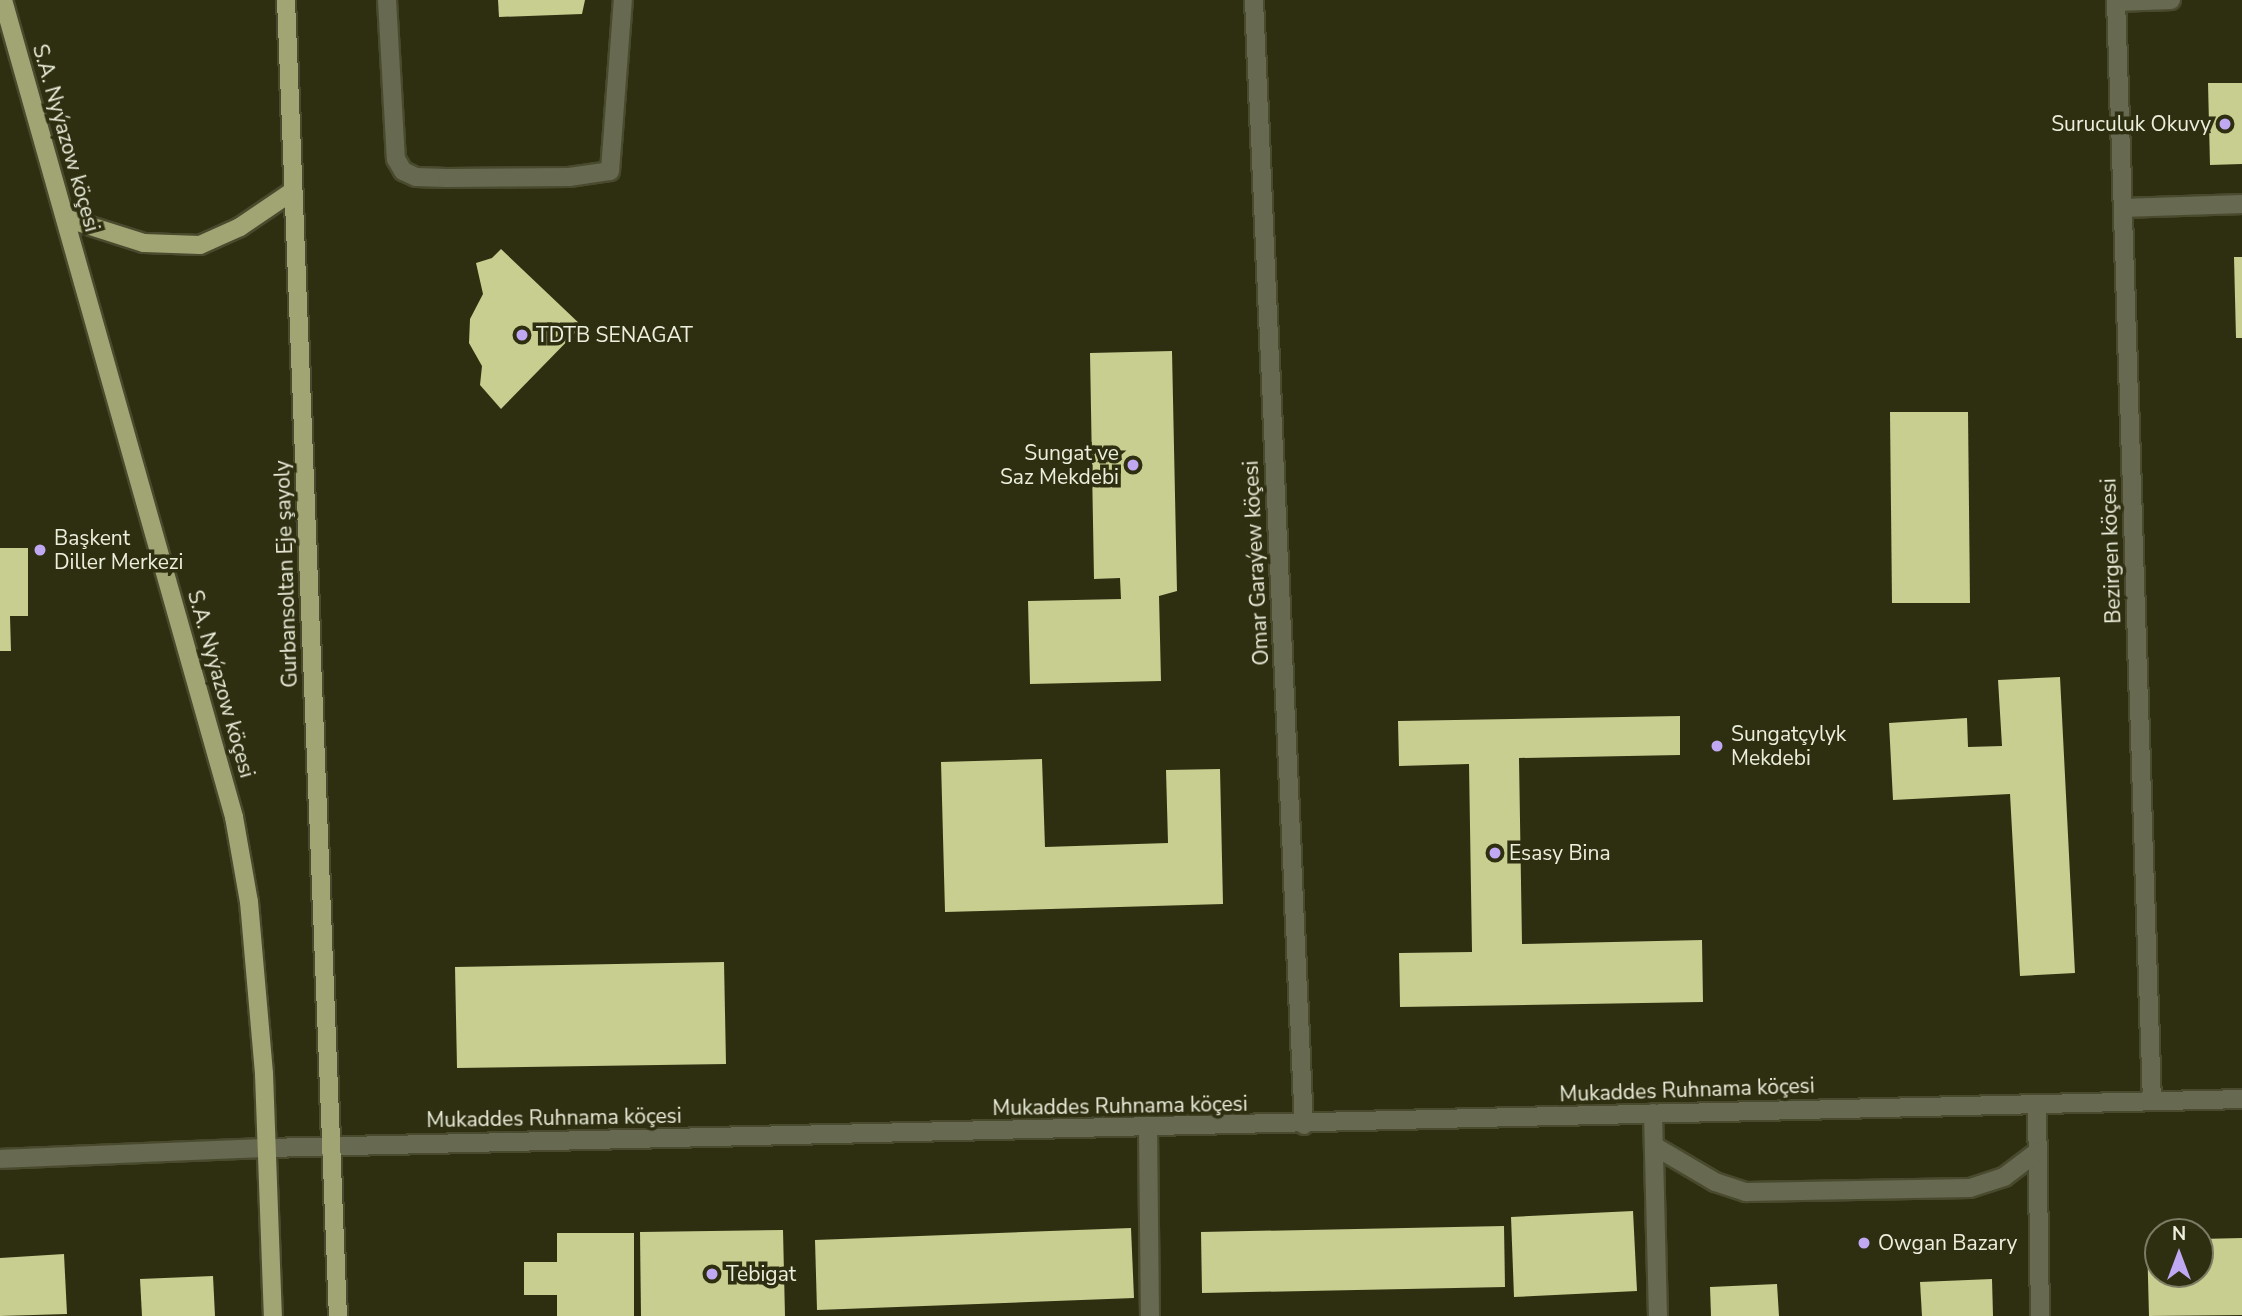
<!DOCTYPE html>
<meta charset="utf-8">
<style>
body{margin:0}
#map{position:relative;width:2242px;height:1316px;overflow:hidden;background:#2e2f11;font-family:"Nunito Sans",sans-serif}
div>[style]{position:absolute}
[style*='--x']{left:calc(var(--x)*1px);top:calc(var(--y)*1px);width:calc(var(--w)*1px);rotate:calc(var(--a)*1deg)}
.building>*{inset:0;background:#c8cd90}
.roads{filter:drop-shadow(2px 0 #494a2e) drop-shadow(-2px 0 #494a2e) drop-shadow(0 2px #494a2e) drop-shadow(0 -2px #494a2e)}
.minor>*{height:18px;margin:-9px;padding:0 9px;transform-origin:9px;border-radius:9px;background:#676951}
.major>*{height:18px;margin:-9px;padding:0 9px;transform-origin:9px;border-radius:9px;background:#a1a573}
.dots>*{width:19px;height:19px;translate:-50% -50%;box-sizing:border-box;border:4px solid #2e2f11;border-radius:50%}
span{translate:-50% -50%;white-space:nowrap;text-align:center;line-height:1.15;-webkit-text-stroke:7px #2e2f11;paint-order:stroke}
.poi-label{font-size:21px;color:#edefdd}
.right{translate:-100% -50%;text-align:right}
.left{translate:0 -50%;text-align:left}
.street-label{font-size:21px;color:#edefdd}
.north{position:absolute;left:2144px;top:1218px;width:70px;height:70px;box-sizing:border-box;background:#2e2f11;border:2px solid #7a7c63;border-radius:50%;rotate:0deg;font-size:19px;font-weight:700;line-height:28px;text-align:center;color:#edefdd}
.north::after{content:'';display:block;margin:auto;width:24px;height:32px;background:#c1a8f3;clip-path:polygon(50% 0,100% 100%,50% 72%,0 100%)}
</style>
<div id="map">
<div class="building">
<div style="clip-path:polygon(498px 0,585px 0,582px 14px,499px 17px)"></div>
<div style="clip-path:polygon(2208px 83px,2242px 83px,2242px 164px,2210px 165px)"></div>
<div style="clip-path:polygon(501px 249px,582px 326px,501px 409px,480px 385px,482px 366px,469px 343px,470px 319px,483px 294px,476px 263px,492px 258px)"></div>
<div style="clip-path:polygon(2234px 257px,2242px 257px,2242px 338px,2236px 338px)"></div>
<div style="clip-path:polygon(1172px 351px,1177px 591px,1159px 596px,1161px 681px,1030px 684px,1028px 601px,1121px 599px,1120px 578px,1094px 579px,1090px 353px)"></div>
<div style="clip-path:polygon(1890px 412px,1968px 412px,1970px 603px,1892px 603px)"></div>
<div style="clip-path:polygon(0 548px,28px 548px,28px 616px,10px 616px,11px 651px,0 651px)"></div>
<div style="clip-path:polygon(2060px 677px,2075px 973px,2020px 976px,2010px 794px,1893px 800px,1889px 723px,1967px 718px,1968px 747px,2002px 746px,1998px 680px)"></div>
<div style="clip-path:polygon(1680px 716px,1680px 755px,1519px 758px,1522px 944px,1702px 940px,1703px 1002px,1400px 1007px,1399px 953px,1472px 952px,1469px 764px,1399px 766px,1398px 721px)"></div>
<div style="clip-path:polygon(1042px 759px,1045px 847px,1168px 843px,1166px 770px,1220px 769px,1223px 904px,945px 912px,941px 762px)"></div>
<div style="clip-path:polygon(724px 962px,726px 1064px,457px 1068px,455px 967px)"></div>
<div style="clip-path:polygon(1633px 1211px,1637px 1291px,1514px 1297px,1511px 1217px)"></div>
<div style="clip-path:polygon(1504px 1226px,1505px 1287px,1202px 1293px,1201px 1232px)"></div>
<div style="clip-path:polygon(1131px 1228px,1134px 1298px,817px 1310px,815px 1240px)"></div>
<div style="clip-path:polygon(783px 1230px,785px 1316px,641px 1316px,640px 1232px)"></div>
<div style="clip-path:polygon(557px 1233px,634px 1233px,634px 1316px,557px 1316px,557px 1295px,524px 1295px,524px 1262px,557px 1262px)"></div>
<div style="clip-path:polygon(2242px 1238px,2242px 1315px,2149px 1316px,2147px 1240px,2158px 1240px,2158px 1274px,2200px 1274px,2200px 1239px)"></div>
<div style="clip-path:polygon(64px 1254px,67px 1314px,0 1316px,0 1258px)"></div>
<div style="clip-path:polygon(213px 1276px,215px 1316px,142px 1316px,140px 1279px)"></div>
<div style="clip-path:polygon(1992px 1279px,1993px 1316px,1922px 1316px,1920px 1282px)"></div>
<div style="clip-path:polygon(1777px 1284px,1779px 1316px,1711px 1316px,1710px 1287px)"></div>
</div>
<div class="roads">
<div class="minor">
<div style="--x:387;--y:0;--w:159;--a:86.8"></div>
<div style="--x:396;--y:159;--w:14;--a:60"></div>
<div style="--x:403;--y:171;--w:14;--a:25"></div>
<div style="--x:416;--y:177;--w:31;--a:2"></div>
<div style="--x:447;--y:178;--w:122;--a:-0.5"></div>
<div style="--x:569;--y:177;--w:41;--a:-8.3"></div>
<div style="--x:610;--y:171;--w:171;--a:-85.7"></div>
<div style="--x:1254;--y:0;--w:1126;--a:87.46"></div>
<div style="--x:2116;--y:0;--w:1102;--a:88.13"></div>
<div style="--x:2116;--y:2;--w:55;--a:-2.1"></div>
<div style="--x:2123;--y:208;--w:119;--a:-1.9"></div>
<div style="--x:2037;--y:1104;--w:212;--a:89.2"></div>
<div style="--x:1653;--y:1113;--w:203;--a:88.6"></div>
<div style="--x:1148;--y:1128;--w:188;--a:89.4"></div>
<div style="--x:1654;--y:1146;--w:71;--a:30.5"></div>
<div style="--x:1715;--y:1182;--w:33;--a:18"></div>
<div style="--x:1746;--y:1192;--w:224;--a:-1"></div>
<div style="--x:1970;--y:1188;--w:36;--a:-18"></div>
<div style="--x:2004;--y:1177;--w:41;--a:-37.1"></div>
<div style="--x:0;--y:1159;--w:267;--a:-2.4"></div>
<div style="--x:267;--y:1148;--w:1976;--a:-1.42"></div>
</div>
<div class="major">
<div style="--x:3;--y:0;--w:849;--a:74.21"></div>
<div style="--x:234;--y:817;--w:86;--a:80"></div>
<div style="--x:249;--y:902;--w:173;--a:85"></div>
<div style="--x:264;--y:1074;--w:242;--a:87.9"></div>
<div style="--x:286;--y:0;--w:1317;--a:87.74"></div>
<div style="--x:65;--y:218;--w:83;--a:17.6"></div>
<div style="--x:144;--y:243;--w:56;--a:2"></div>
<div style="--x:200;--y:245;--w:44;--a:-24.2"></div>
<div style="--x:240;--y:227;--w:64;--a:-34.2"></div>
</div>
</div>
<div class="dots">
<div style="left:2225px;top:124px;background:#c1a8f3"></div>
<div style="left:522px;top:335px;background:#c1a8f3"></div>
<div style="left:1133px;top:465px;background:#c1a8f3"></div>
<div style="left:40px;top:550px;background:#c1a8f3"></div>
<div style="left:1717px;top:746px;background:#c1a8f3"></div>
<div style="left:1495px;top:853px;background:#c1a8f3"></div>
<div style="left:1864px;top:1243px;background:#c1a8f3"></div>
<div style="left:712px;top:1274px;background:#c1a8f3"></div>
</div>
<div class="poi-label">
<span class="right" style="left:2211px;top:124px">Suruculuk Okuvy</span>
<span class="left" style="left:536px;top:335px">TDTB SENAGAT</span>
<span class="right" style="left:1119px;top:465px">Sungat ve<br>Saz Mekdebi</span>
<span class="left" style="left:54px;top:550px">Başkent<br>Diller Merkezi</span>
<span class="left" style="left:1731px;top:746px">Sungatçylyk<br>Mekdebi</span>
<span class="left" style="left:1509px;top:853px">Esasy Bina</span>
<span class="left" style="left:1878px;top:1243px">Owgan Bazary</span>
<span class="left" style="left:726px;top:1274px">Tebigat</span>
</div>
<div class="street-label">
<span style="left:66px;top:138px;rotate:74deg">S.A. Nyýazow köçesi</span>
<span style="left:2111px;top:551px;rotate:-92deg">Bezirgen köçesi</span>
<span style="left:1256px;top:563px;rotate:-93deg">Omar Garaýew köçesi</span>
<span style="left:286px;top:574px;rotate:-92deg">Gurbansoltan Eje şayoly</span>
<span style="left:221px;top:684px;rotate:74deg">S.A. Nyýazow köçesi</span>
<span style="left:1687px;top:1090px;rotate:-2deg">Mukaddes Ruhnama köçesi</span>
<span style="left:1120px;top:1106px;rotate:-1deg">Mukaddes Ruhnama köçesi</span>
<span style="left:554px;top:1118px;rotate:-1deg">Mukaddes Ruhnama köçesi</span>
</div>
<div class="north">N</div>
</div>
